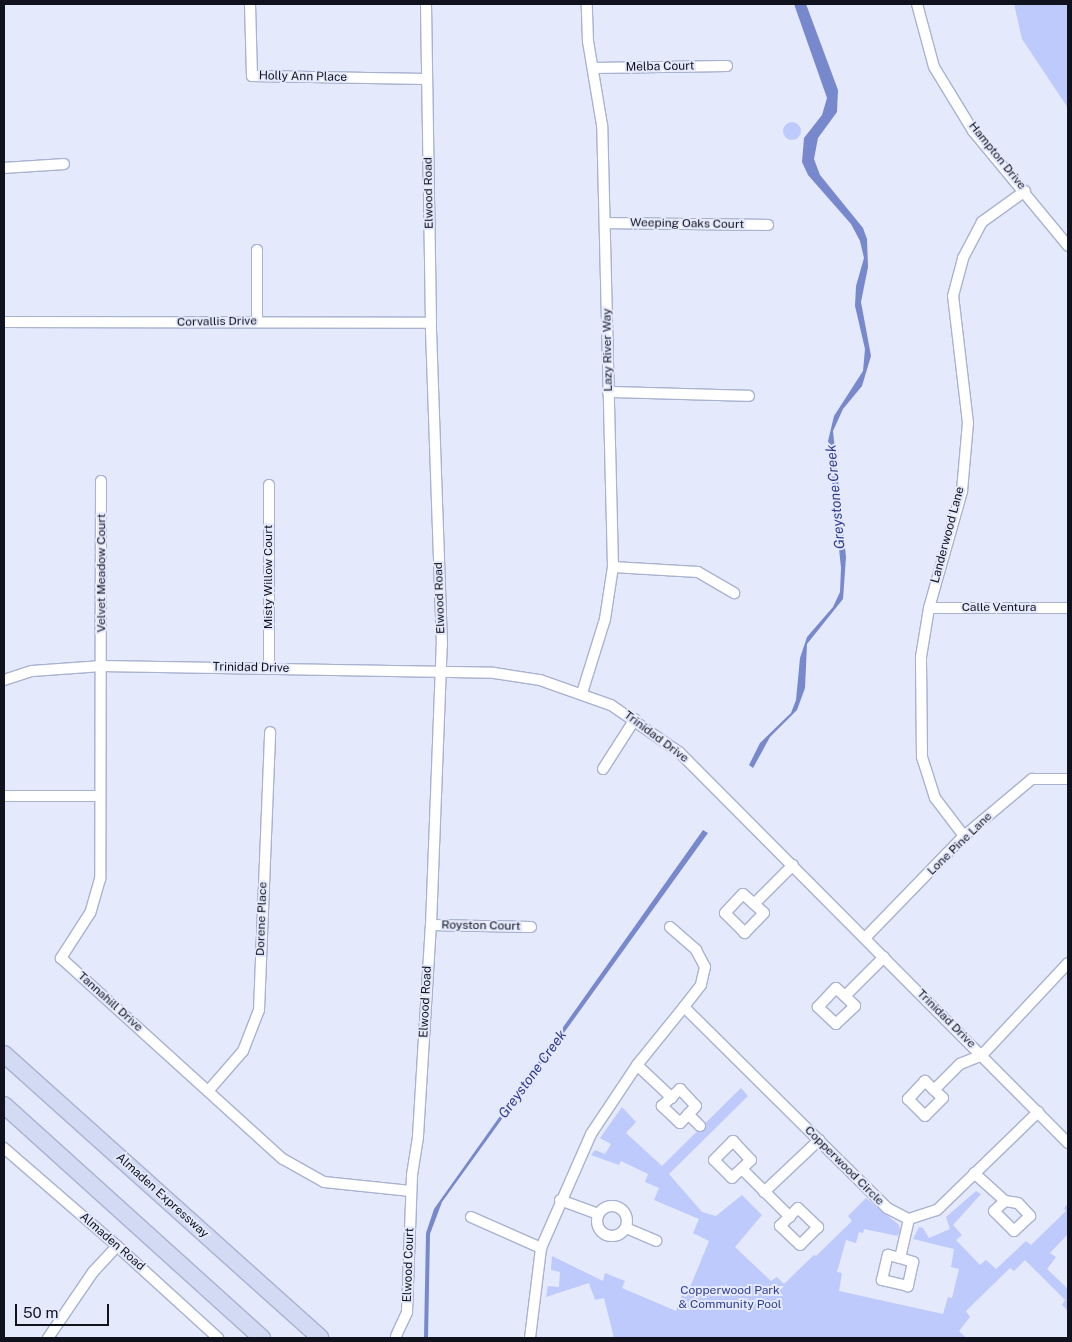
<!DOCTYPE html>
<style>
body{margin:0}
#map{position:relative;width:1072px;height:1342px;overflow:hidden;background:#e4e9fc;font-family:"Public Sans",sans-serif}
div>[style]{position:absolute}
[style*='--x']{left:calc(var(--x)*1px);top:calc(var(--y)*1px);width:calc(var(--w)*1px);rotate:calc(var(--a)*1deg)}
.green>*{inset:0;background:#bdcafb}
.round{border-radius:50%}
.water>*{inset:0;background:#78c}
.roads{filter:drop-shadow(1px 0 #a9b2d0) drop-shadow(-1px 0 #a9b2d0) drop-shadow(0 1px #a9b2d0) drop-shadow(0 -1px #a9b2d0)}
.street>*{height:10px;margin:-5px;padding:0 5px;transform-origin:5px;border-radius:5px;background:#fff}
.street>.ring{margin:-5px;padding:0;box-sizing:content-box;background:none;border:10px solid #fff;border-radius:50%}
.primary>*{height:16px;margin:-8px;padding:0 8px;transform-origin:8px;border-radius:8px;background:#d2daf4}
span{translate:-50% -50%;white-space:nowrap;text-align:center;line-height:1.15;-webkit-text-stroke:4px #e4e9fc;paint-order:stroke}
.street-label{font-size:12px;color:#10131d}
.park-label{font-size:12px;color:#323e8f}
.water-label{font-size:14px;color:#2f3a8b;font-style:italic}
.frame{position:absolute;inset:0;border:5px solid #10131d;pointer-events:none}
.scale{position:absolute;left:15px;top:1304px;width:94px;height:22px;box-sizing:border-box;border:2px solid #10131d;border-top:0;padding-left:6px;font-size:15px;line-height:18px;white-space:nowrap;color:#10131d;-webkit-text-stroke:4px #e4e9fc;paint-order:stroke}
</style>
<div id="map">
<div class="green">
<div style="clip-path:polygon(1014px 4px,1068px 4px,1068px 108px,1022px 39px)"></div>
<div class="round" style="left:783px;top:122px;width:18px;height:18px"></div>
<div style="clip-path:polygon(741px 1088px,748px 1096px,669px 1174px,702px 1212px,716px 1216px,742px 1195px,762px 1215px,735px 1247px,771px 1281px,777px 1277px,784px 1284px,814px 1255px,816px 1256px,852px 1221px,848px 1216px,866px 1198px,899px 1225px,900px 1230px,898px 1236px,864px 1229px,863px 1233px,859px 1232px,856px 1243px,846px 1240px,837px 1272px,842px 1273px,839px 1291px,943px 1314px,948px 1297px,952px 1298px,959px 1269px,951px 1267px,954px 1249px,913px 1239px,919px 1227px,923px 1228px,929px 1238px,950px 1229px,946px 1217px,976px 1191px,981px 1194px,953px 1225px,962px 1235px,956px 1240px,980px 1265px,986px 1260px,996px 1269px,1026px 1241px,1031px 1245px,1066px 1211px,1064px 1208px,1068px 1204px,1068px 1234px,1050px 1253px,1056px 1257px,1047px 1269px,1068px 1289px,1068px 1311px,1062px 1305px,1065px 1300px,1025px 1260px,1014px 1271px,1010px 1268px,966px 1311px,970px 1317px,959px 1331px,966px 1338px,614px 1338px,604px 1298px,595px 1300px,589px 1283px,546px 1297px,548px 1286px,559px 1287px,560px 1272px,551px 1270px,552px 1256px,603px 1281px,605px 1273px,625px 1281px,622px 1288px,676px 1311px,682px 1295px,686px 1297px,709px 1241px,693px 1233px,699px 1219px,654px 1200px,659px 1188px,645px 1182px,648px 1174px,621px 1161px,619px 1165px,591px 1155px,595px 1150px,605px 1154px,611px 1144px,600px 1138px,622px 1107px,636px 1122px,626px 1133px,662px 1166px)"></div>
</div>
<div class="water">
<div style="clip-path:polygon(794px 4px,806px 4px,838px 90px,837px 112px,818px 138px,814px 159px,820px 175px,863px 228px,867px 239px,868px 267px,861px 302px,871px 356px,862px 386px,843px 409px,833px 431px,846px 557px,843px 599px,807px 644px,805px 688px,797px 710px,770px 737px,753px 768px,749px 765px,760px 743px,791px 713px,796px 700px,800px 658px,807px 637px,833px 607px,840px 592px,841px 568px,828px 441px,834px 416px,863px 371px,865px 349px,855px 306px,856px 286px,864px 258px,860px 241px,851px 224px,808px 175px,802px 162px,804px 138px,822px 115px,827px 98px)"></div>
<div style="clip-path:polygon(703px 830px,708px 833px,442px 1202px,430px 1234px,428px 1338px,424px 1338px,426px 1233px,434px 1209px)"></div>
</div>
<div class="roads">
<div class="street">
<div style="--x:250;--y:4;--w:72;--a:88.4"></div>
<div style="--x:252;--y:76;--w:175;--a:1"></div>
<div style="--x:917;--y:4;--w:65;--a:74.9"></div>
<div style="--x:934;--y:67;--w:75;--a:58.6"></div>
<div style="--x:973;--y:131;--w:149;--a:50.4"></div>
<div style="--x:594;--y:68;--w:133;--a:-0.9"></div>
<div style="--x:4;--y:168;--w:60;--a:-3.8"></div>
<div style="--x:606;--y:223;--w:162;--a:0.7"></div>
<div style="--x:257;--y:250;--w:72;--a:90"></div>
<div style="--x:4;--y:322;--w:427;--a:0.1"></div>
<div style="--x:608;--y:392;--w:141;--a:1.6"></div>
<div style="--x:101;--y:481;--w:398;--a:90.1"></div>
<div style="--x:100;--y:879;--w:35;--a:106"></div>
<div style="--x:90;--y:913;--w:54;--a:122.8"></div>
<div style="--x:61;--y:958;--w:299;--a:42.2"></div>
<div style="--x:283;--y:1159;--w:47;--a:29.3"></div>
<div style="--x:324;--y:1182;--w:87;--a:5.9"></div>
<div style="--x:269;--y:485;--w:184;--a:90"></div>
<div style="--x:613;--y:567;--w:85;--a:3.4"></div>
<div style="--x:698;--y:572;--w:42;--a:30.3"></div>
<div style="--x:929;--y:608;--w:139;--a:0"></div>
<div style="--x:4;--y:680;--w:29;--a:-18"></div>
<div style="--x:32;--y:671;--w:70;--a:-4.1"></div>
<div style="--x:102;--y:666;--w:392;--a:1"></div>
<div style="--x:494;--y:673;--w:47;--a:8.7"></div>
<div style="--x:540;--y:680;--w:75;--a:19.4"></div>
<div style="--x:611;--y:705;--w:83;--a:34.7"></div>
<div style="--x:679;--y:752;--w:552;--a:45.15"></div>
<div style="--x:582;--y:693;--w:77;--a:-72.7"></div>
<div style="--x:605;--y:619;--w:53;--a:-81.3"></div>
<div style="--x:613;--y:567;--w:442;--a:-91.4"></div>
<div style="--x:602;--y:125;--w:85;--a:-99.5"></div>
<div style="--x:588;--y:41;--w:37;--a:-92"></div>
<div style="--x:603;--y:769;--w:59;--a:-57.4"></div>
<div style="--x:4;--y:796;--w:95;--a:0"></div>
<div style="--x:964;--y:836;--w:48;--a:-127.3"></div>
<div style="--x:935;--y:798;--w:43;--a:-107.6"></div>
<div style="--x:922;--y:757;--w:100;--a:-90.6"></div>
<div style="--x:921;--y:657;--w:50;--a:-80.7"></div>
<div style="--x:929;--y:608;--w:122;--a:-74.2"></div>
<div style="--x:962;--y:491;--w:68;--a:-85"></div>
<div style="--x:968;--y:423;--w:128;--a:-96.7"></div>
<div style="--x:953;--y:296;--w:39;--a:-75"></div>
<div style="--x:963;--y:258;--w:41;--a:-62.2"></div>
<div style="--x:982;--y:222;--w:53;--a:-35.8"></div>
<div style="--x:743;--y:894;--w:28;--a:42"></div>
<div style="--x:764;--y:913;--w:28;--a:134"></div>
<div style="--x:745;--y:933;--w:28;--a:-135"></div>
<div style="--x:725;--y:913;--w:26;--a:-47"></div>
<div style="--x:754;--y:904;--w:55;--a:-45"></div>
<div style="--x:431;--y:925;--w:100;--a:1.1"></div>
<div style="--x:670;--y:927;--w:35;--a:41"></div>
<div style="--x:696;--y:950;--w:19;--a:62"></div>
<div style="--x:705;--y:967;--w:18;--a:103"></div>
<div style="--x:701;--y:985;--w:28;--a:128"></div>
<div style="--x:865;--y:938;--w:142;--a:-45.9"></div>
<div style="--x:964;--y:836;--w:89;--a:-40"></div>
<div style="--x:1032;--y:779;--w:36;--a:0"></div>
<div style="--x:836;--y:988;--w:26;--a:43"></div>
<div style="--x:855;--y:1006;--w:26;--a:137"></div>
<div style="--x:836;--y:1024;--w:25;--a:-137"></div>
<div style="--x:818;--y:1007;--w:26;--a:-47"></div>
<div style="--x:845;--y:996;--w:55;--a:-45"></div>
<div style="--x:637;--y:1065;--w:48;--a:43.3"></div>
<div style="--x:680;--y:1089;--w:23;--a:47"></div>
<div style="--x:696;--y:1106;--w:23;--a:133"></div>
<div style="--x:680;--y:1123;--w:25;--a:-137"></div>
<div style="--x:662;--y:1106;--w:25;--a:-43"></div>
<div style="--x:209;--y:1090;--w:52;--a:-48.9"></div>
<div style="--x:243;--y:1051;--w:44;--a:-68.7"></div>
<div style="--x:259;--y:1010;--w:278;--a:-87.7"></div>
<div style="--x:934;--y:1090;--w:13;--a:-135"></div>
<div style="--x:925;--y:1081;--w:25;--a:133"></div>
<div style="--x:908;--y:1099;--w:24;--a:45"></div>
<div style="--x:925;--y:1116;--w:25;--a:-45"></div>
<div style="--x:943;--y:1098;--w:12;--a:-138"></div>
<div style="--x:934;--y:1090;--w:37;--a:-45"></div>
<div style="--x:960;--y:1064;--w:24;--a:-22"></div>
<div style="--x:982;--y:1055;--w:126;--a:-46.9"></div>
<div style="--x:688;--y:1114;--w:17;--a:45"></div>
<div style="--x:733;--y:1141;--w:26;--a:47"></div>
<div style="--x:751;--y:1160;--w:26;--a:137"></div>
<div style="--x:732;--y:1178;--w:25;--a:-135"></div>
<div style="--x:714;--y:1160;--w:27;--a:-45"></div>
<div style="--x:4;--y:1148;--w:150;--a:40.9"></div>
<div style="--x:117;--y:1246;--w:137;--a:42.3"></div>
<div style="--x:742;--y:1169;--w:68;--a:45"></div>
<div style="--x:974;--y:1173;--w:42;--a:42.1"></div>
<div style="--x:1005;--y:1201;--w:13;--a:9"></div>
<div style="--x:1018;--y:1203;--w:18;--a:47"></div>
<div style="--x:1030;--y:1216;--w:22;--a:137"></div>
<div style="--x:1014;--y:1231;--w:28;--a:-135"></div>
<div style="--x:994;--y:1211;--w:15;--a:-42"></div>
<div style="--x:764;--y:1192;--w:76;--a:-43.4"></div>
<div style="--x:560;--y:1200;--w:40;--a:20.2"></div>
<div class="ring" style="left:597px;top:1206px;width:20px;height:20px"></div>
<div style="--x:798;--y:1208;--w:28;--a:44"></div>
<div style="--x:818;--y:1227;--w:25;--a:135"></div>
<div style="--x:800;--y:1245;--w:28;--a:-136"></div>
<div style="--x:780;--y:1226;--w:25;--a:-45"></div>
<div style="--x:471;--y:1217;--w:77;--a:23.9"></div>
<div style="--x:626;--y:1228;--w:33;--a:23"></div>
<div style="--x:900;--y:1258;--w:14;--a:17"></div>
<div style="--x:913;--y:1262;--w:25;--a:102"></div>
<div style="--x:908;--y:1286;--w:27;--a:-167"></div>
<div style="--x:882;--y:1280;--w:26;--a:-77"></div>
<div style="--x:888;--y:1255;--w:12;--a:14"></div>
<div style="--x:900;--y:1258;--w:40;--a:-77"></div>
<div style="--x:396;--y:1336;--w:26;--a:-65"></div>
<div style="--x:407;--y:1312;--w:137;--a:-87.9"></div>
<div style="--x:412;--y:1175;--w:39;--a:-81"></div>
<div style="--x:418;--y:1136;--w:211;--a:-86.5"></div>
<div style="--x:431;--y:925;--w:280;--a:-87.8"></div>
<div style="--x:442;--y:645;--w:322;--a:-92"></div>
<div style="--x:431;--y:323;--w:319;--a:-90.9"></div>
<div style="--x:48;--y:1338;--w:80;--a:-55.7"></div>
<div style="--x:93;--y:1272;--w:35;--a:-47"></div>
<div style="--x:530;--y:1338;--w:91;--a:-83"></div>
<div style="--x:541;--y:1248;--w:124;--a:-66.3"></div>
<div style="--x:591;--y:1134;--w:83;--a:-56.3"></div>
<div style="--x:637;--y:1065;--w:75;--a:-51"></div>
<div style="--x:684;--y:1007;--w:286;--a:44.7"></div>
<div style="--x:887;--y:1208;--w:25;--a:27"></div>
<div style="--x:909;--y:1219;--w:29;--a:-18"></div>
<div style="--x:937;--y:1210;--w:141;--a:-44.1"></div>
</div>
<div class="primary">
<div style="--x:4;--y:1054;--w:425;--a:41.9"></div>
<div style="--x:4;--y:1105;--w:348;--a:42.1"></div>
</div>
</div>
<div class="street-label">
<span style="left:660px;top:67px;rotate:-1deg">Melba Court</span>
<span style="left:303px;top:77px;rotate:1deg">Holly Ann Place</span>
<span style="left:997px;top:156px;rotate:51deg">Hampton Drive</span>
<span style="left:429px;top:193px;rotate:-91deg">Elwood Road</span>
<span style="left:687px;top:224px;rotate:1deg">Weeping Oaks Court</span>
<span style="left:217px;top:322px;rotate:-1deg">Corvallis Drive</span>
<span style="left:608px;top:350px;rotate:-91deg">Lazy River Way</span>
<span style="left:948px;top:535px;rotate:-75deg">Landerwood Lane</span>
<span style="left:102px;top:573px;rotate:-90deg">Velvet Meadow Court</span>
<span style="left:269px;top:577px;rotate:-90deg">Misty Willow Court</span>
<span style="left:440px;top:598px;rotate:-92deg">Elwood Road</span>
<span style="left:999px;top:608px">Calle Ventura</span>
<span style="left:251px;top:668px;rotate:1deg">Trinidad Drive</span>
<span style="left:656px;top:737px;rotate:37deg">Trinidad Drive</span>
<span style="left:960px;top:844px;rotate:-44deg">Lone Pine Lane</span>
<span style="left:262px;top:919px;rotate:-88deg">Dorene Place</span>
<span style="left:481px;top:926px;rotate:1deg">Royston Court</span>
<span style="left:110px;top:1002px;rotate:42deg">Tannahill Drive</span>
<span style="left:426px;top:1002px;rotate:-87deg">Elwood Road</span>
<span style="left:946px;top:1019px;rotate:45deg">Trinidad Drive</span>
<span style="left:844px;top:1166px;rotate:45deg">Copperwood Circle</span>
<span style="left:162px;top:1196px;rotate:42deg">Almaden Expressway</span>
<span style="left:112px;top:1242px;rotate:41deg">Almaden Road</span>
<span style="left:409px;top:1265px;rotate:-88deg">Elwood Court</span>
</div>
<div class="park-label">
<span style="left:730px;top:1298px">Copperwood Park<br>&amp; Community Pool</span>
</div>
<div class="water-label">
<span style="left:835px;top:497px;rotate:-95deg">Greystone Creek</span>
<span style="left:532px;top:1074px;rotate:-54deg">Greystone Creek</span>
</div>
<div class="frame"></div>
<div class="scale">50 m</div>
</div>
